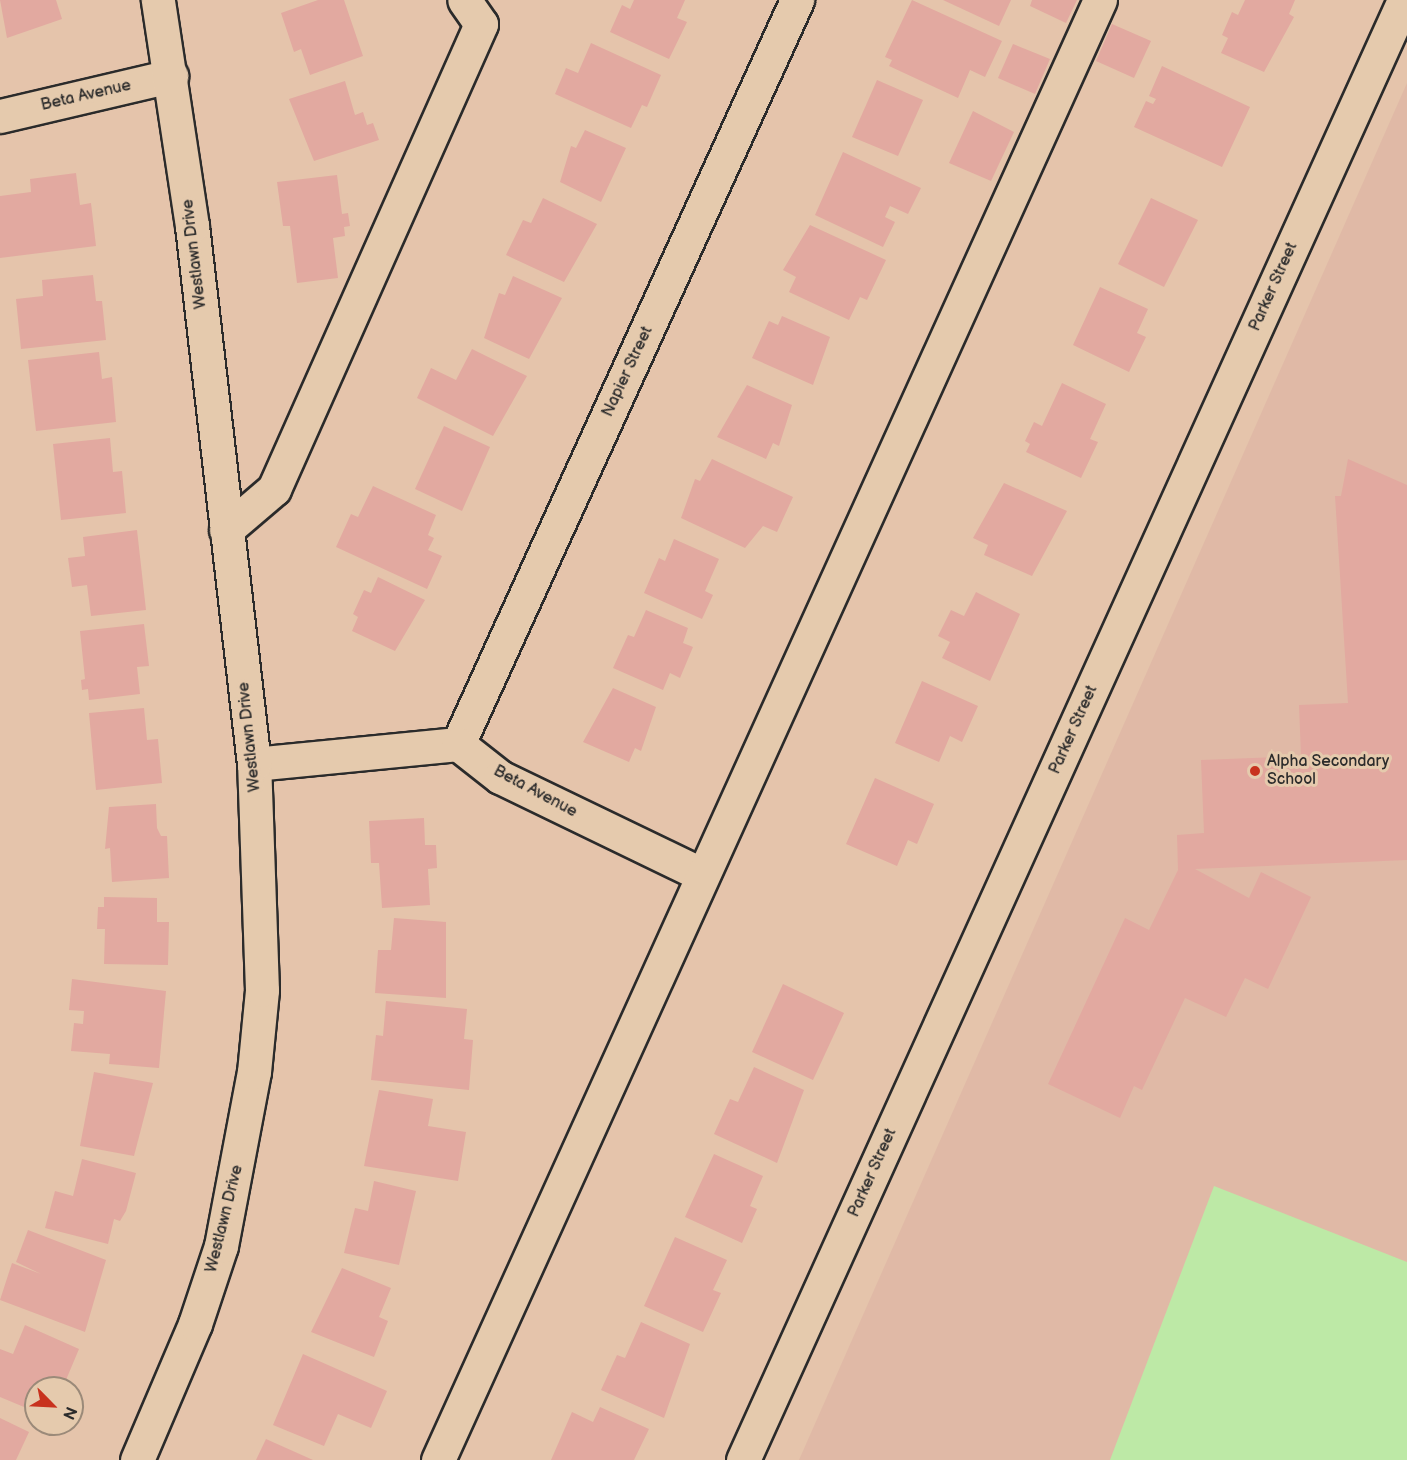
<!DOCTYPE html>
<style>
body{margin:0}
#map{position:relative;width:1407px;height:1460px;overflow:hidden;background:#e5c4ab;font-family:"Balsamiq Sans",sans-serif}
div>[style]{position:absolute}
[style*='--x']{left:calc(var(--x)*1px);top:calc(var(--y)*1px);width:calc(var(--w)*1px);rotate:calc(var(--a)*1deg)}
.built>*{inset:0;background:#e0b9a6}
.green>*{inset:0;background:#bde9a6}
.building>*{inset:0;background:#e2a9a0}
.roads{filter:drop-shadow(2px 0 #2b2b2b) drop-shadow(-2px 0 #2b2b2b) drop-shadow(0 2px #2b2b2b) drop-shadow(0 -2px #2b2b2b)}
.minor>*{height:33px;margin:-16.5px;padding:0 16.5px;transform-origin:16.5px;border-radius:16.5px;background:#e5caad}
.dots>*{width:16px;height:16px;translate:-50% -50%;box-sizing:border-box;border:3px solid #e5caad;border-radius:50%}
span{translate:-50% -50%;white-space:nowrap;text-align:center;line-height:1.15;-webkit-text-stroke:6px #e5caad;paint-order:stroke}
.street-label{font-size:16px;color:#2b2b2b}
.poi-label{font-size:16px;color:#2b2b2b}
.left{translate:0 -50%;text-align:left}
.north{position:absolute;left:24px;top:1376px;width:60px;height:60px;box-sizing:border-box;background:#e5caad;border:2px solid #9b8a79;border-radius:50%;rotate:114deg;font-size:16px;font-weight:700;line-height:24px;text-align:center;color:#2b2b2b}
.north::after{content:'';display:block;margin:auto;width:21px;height:27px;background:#c8321e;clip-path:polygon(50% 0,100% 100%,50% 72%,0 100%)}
</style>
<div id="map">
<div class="built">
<div style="clip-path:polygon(1407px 83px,1407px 1460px,799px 1460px)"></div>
</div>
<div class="green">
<div style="clip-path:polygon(1214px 1186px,1407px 1262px,1407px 1460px,1110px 1460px)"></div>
</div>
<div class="building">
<div style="clip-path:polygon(0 0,56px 0,62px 19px,7px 38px)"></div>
<div style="clip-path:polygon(318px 0,344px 0,363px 56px,310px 75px,301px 49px,294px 52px,281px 13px)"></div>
<div style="clip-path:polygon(634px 0,685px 0,677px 18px,687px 22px,669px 59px,610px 32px,622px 5px,630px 9px)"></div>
<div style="clip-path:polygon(912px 0,1002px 41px,985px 77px,970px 70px,958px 98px,889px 66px,892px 60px,885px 57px)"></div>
<div style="clip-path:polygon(943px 0,1011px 0,999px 26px)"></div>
<div style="clip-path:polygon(1032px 0,1077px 0,1066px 23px,1030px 6px)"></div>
<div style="clip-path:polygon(1245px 0,1295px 0,1289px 14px,1294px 17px,1264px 72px,1221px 53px,1228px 38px,1222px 35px,1232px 12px,1238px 15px)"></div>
<div style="clip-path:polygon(1112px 24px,1151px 41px,1134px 78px,1096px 61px)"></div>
<div style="clip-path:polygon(591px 43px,661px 75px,647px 107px,642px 105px,631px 128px,555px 94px,566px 68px,578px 73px)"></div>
<div style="clip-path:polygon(1013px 44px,1050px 59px,1035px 94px,998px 78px)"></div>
<div style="clip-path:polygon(1162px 66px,1250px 107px,1222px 167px,1134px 127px,1146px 101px,1153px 104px,1156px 99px,1149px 96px)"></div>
<div style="clip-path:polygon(877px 80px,923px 100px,898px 156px,852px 137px)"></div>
<div style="clip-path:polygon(345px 81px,355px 115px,363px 112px,367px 125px,373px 123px,379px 140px,314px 161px,289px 99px)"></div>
<div style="clip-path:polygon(973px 111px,1014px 132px,991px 181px,949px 163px)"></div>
<div style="clip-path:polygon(585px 130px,626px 148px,601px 202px,560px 182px,571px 146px,576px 148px)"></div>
<div style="clip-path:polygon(843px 152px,921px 188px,908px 214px,890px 206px,885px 217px,895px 222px,883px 247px,815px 215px)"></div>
<div style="clip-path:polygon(76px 173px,80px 205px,91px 203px,96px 246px,0 258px,0 196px,31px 192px,30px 179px)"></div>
<div style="clip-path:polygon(337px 175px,342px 214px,348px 213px,350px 226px,344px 227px,345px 236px,333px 238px,338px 278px,297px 283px,290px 226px,283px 226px,277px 182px)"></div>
<div style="clip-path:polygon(543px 198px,597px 224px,564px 282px,506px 255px,523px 220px,531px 223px)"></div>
<div style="clip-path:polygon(1151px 198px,1198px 220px,1164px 287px,1118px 264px)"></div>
<div style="clip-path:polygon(810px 225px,886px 260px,867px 300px,860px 297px,849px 320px,789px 292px,796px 277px,783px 270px)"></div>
<div style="clip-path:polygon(93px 275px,96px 301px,102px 301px,106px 340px,21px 349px,16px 299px,43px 296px,42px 280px)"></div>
<div style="clip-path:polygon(513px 276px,562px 298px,529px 359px,484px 338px,499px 293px,505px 295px)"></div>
<div style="clip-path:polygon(1100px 287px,1148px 309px,1137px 333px,1146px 337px,1129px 372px,1073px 345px)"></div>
<div style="clip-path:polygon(782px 316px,830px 337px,813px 385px,752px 358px,769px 321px,778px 325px)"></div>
<div style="clip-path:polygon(472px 349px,527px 376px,493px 436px,417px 398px,431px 368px,456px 380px)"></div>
<div style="clip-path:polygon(99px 352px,102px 379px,112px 377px,116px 422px,36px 431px,28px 360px)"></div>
<div style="clip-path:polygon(1062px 383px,1106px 404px,1090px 439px,1098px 442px,1081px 478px,1026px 452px,1030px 444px,1025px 441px,1034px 422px,1042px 426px)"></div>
<div style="clip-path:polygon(747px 385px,792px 405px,779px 446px,773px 443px,766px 459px,717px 437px)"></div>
<div style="clip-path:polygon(444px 426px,490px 447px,462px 511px,415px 489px)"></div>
<div style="clip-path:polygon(110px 438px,113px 472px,122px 471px,126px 513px,61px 520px,53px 444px)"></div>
<div style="clip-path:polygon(712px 459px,793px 497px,777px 532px,763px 526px,745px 548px,681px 518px,695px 479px,700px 481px)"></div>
<div style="clip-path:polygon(1348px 459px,1407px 485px,1407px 860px,1195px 869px,1249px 898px,1261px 872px,1311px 897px,1268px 989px,1245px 978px,1226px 1017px,1185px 998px,1142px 1090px,1134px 1086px,1120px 1118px,1048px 1084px,1125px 918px,1149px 930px,1178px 870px,1177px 835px,1204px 833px,1201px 760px,1301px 756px,1299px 705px,1348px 703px,1335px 496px,1341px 496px)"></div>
<div style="clip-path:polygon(1004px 483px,1067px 511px,1032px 576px,984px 555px,988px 545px,973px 538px)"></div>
<div style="clip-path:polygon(373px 486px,436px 515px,428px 535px,434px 538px,428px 550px,442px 556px,427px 589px,336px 547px,351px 514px,358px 517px)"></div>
<div style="clip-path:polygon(137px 530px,146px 610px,91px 616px,87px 585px,72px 587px,68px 558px,85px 556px,83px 537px)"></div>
<div style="clip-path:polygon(674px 539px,719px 559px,705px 591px,713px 595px,702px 619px,644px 593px,659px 558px,665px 561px)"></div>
<div style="clip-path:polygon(378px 577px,425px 600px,395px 651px,352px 631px,358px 617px,353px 614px,364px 590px,371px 593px)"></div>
<div style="clip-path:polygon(976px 592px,1020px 614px,990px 681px,942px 658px,950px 642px,938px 636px,951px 610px,964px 616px)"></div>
<div style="clip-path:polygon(646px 610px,688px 628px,683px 643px,693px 647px,680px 678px,670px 673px,663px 690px,613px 668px,628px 635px,634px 637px)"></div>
<div style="clip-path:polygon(144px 624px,149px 666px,137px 667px,140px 694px,89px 700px,88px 689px,82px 690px,81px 680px,85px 679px,80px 631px)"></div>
<div style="clip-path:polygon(922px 681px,978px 706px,962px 742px,950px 736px,939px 762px,895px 743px)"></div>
<div style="clip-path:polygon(613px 688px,656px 707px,641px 751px,635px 748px,629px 762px,583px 742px)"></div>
<div style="clip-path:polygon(144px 708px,147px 740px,158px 739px,162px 783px,96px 790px,89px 713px)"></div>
<div style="clip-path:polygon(875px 778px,934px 804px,917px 844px,908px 840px,897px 866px,846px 844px)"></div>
<div style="clip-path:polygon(156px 804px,157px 828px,161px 836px,167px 836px,169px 878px,112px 882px,110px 848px,105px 849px,109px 807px)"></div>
<div style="clip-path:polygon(424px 818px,425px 845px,436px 845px,437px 868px,428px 869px,430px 905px,382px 908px,379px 863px,371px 863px,369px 821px)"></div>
<div style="clip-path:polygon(104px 897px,157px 898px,157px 922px,169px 922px,168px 965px,104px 964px,105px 929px,97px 929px,98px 907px,104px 907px)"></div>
<div style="clip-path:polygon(394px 918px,446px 922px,446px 998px,375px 993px,378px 950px,391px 950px)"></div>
<div style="clip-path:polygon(72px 979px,166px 991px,159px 1068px,109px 1064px,110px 1054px,71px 1051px,74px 1023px,83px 1024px,84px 1011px,69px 1010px)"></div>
<div style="clip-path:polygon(783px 984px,844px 1013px,813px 1080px,752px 1052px)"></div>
<div style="clip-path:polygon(386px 1001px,467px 1009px,464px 1039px,473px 1040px,469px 1090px,371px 1080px,376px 1035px,383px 1036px)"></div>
<div style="clip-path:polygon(754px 1067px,804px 1090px,777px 1163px,714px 1134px,730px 1099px,738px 1102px)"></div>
<div style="clip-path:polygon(94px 1072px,153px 1083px,134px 1156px,80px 1146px)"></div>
<div style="clip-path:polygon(379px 1090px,433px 1099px,428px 1126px,466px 1132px,458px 1181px,364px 1166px)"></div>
<div style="clip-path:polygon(714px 1154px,763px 1176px,750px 1206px,757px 1209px,742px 1243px,685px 1217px)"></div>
<div style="clip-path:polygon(82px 1159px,136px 1173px,126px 1211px,120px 1221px,114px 1219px,108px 1244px,45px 1228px,55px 1191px,73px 1196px)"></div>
<div style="clip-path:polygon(374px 1181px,416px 1191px,399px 1265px,344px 1253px,355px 1208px,368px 1211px)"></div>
<div style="clip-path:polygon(28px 1230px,106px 1260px,85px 1332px,0 1300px,12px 1263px,41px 1274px,16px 1262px)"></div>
<div style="clip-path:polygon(675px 1237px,727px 1260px,713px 1290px,721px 1293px,703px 1332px,644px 1306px)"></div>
<div style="clip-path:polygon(342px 1268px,391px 1288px,379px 1317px,388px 1321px,374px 1357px,311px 1332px)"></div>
<div style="clip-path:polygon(641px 1322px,690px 1344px,664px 1418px,601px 1390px,617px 1355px,625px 1358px)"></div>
<div style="clip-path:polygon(25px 1325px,79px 1349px,63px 1387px,36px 1388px,36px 1412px,0 1397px,0 1349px,13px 1354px)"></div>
<div style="clip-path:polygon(303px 1354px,387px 1391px,371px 1428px,338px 1414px,324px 1446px,273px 1425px)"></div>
<div style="clip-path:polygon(600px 1407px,649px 1429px,634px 1460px,551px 1460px,572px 1412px,593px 1422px)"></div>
<div style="clip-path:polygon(0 1418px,29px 1432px,16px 1460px,0 1460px)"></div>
<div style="clip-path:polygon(266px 1439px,313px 1460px,256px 1460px)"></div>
</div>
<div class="roads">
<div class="minor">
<div style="--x:0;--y:116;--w:176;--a:-13.2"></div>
<div style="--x:226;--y:530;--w:63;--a:-40.5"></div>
<div style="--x:274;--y:489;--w:509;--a:-66"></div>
<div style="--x:481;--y:24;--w:29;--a:-125"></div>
<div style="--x:458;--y:744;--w:818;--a:-65.5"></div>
<div style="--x:254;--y:764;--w:205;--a:-5.6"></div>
<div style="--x:458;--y:744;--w:53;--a:38.2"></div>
<div style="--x:500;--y:777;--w:225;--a:25.8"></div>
<div style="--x:137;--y:1460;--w:148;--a:-66.9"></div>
<div style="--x:195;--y:1324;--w:82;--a:-71.6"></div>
<div style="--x:221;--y:1246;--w:177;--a:-79.3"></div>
<div style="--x:254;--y:1072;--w:82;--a:-84.4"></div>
<div style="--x:262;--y:990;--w:226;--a:-92"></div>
<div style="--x:254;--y:764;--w:542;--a:-96.57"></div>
<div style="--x:192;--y:226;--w:229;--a:-98.6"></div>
<div style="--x:438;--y:1460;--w:1603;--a:-65.61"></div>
<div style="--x:743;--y:1460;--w:1603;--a:-65.64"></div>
</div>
</div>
<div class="dots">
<div style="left:1255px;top:771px;background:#c8321e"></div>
</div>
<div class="street-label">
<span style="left:86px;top:96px;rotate:-13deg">Beta Avenue</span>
<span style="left:195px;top:254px;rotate:-97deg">Westlawn Drive</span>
<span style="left:1274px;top:287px;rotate:-66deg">Parker Street</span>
<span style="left:628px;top:372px;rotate:-65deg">Napier Street</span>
<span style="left:1074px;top:730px;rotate:-66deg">Parker Street</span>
<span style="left:250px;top:737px;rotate:-96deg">Westlawn Drive</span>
<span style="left:535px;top:792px;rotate:28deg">Beta Avenue</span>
<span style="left:873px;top:1173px;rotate:-66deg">Parker Street</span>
<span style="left:225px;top:1219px;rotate:-76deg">Westlawn Drive</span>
</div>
<div class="poi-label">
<span class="left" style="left:1267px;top:771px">Alpha Secondary<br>School</span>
</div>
<div class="north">N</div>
</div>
